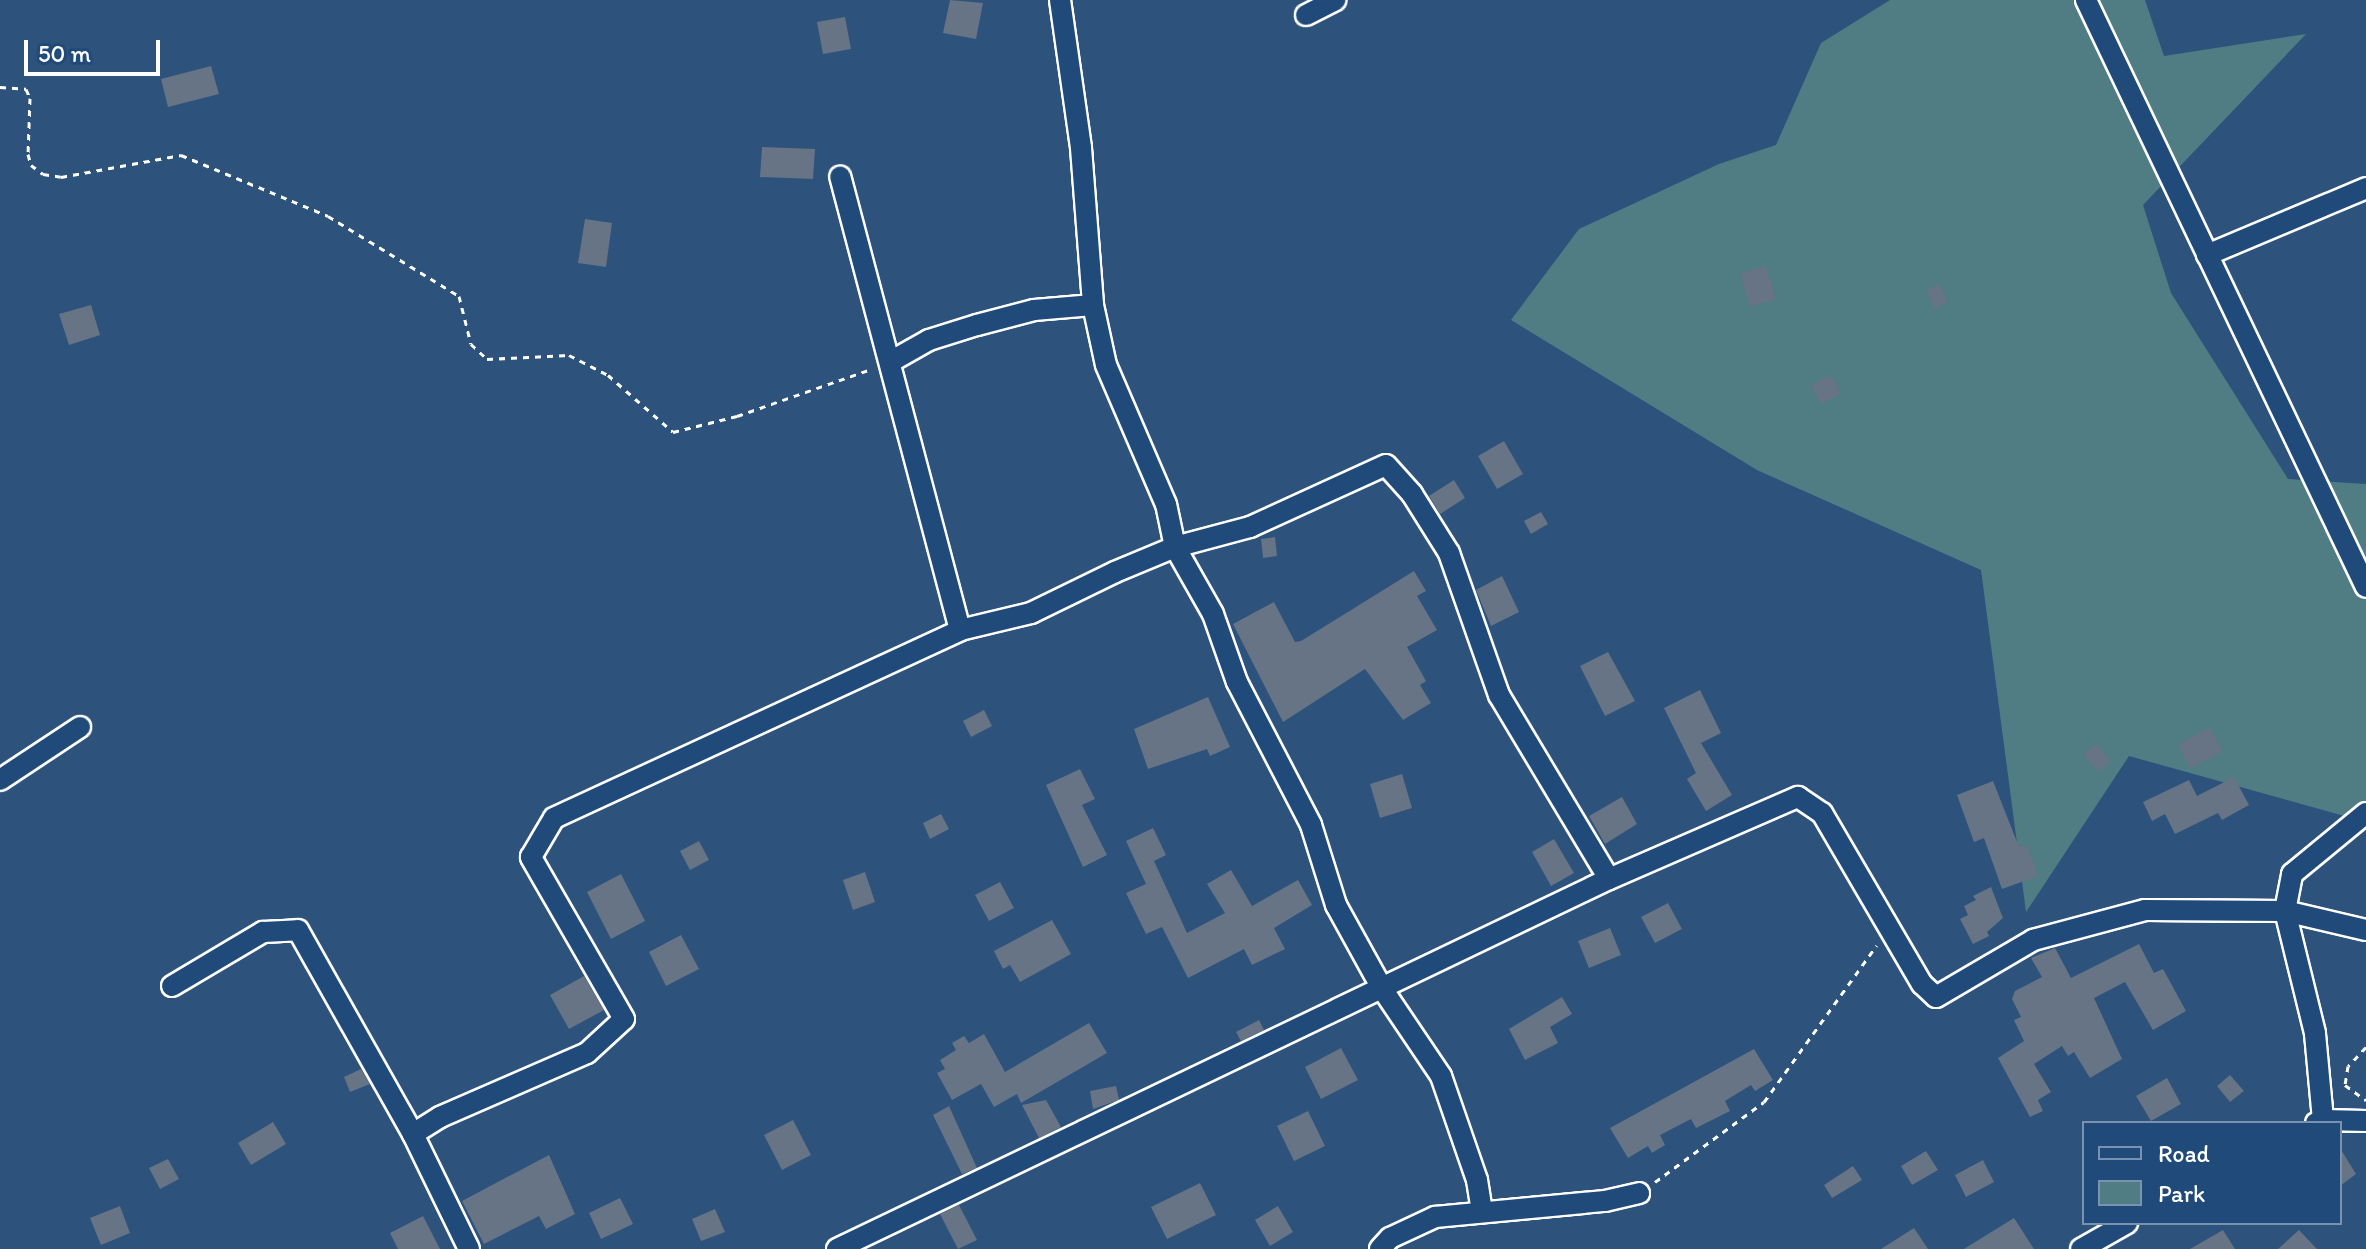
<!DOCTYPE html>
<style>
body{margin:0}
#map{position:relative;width:2366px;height:1249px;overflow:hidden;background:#2d527c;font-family:Itim,sans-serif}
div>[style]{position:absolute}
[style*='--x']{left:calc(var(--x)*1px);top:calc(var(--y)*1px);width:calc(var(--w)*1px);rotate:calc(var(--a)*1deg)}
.green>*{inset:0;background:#507c84}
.building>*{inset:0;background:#667485}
.path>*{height:3px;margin-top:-1.5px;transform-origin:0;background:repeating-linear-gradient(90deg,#fff 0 6px,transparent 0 12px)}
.roads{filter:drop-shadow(2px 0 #fff) drop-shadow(-2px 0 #fff) drop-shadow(0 2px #fff) drop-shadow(0 -2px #fff)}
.street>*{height:20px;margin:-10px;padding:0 10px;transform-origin:10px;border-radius:10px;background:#1f4a7a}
span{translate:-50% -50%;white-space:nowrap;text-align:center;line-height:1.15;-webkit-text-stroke:6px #1f4a7a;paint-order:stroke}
.legend{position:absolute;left:2082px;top:1121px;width:260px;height:104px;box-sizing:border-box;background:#1f4a7a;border:2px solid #7992af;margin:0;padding:10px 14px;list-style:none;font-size:24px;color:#fff}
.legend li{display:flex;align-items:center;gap:16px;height:40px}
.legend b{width:40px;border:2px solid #7992af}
.scale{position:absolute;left:24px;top:40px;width:136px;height:36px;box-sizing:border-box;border:4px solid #fff;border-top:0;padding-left:10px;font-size:24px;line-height:28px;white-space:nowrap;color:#fff;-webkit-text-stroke:6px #1f4a7a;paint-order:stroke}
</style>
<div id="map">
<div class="green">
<div style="clip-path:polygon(1890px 0,2145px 0,2164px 56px,2306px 34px,2143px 205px,2171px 293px,2288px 479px,2366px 484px,2366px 822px,2129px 756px,2026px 912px,1981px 570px,1757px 470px,1511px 320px,1579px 229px,1719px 164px,1776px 145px,1821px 43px)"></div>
</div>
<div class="building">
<div style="clip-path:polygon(950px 0,983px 3px,976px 39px,943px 33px)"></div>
<div style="clip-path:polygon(845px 17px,851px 49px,823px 54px,817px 22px)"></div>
<div style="clip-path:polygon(211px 66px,219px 94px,168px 107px,161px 79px)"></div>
<div style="clip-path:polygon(762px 147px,815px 149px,813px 179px,760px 177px)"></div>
<div style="clip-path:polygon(585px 219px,612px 223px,606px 267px,578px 263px)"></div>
<div style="clip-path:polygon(1766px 266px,1776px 299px,1750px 307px,1740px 273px)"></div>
<div style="clip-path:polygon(1939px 284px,1948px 302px,1935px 309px,1926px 291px)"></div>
<div style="clip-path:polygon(91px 305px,100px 335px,69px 345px,59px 314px)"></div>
<div style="clip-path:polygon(1831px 375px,1841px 394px,1821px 404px,1811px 385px)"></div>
<div style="clip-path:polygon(1504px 441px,1523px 474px,1497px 489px,1478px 456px)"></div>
<div style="clip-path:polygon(1454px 480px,1465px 498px,1440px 514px,1429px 496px)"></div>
<div style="clip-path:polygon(1541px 512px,1548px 524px,1531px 534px,1524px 521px)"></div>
<div style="clip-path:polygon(1275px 537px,1277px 556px,1263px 558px,1261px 539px)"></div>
<div style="clip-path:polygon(1414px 571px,1426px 591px,1417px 596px,1437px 630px,1407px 647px,1426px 681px,1420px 685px,1431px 703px,1403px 720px,1365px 669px,1283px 722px,1233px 624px,1274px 602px,1295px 642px,1301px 641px)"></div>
<div style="clip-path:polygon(1502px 576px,1519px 612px,1491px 626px,1476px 590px)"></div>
<div style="clip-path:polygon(1608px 652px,1635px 701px,1605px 716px,1580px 666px)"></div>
<div style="clip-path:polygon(1700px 690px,1721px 733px,1701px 743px,1732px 795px,1706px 811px,1687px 779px,1696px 773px,1664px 708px)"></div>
<div style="clip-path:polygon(1208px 697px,1230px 747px,1210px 756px,1207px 749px,1148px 769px,1134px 729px)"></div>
<div style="clip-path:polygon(984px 710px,992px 726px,971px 737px,963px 721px)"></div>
<div style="clip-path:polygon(2210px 727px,2223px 752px,2190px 768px,2178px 744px)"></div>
<div style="clip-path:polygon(2096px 744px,2111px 761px,2098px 772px,2083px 754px)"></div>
<div style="clip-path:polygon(1080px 769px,1095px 799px,1082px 805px,1107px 855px,1083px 867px,1046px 785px)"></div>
<div style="clip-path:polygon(1402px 774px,1412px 808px,1380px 818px,1370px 784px)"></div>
<div style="clip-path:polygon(2234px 777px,2249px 805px,2222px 820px,2218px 813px,2175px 834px,2165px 814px,2152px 821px,2143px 802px,2189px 780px,2197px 796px)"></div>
<div style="clip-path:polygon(1993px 781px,2019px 847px,2027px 845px,2038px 876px,2002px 889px,1984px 838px,1974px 842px,1957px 795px)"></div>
<div style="clip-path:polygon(1622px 797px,1637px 824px,1605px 844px,1589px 816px)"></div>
<div style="clip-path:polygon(941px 814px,949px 829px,930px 839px,923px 823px)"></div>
<div style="clip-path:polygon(1153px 828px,1166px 855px,1154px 861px,1187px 933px,1225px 913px,1207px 884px,1231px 870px,1252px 906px,1298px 880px,1312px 905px,1274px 928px,1285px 949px,1252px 965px,1244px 949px,1188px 978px,1162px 927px,1146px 934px,1126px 893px,1146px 884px,1126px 841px)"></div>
<div style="clip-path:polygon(1554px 839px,1574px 873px,1551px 886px,1532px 852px)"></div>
<div style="clip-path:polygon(699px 841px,709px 860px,690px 870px,680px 851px)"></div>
<div style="clip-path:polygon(865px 872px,875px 902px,853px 910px,843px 880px)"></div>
<div style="clip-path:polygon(621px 874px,645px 921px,611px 939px,587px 892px)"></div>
<div style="clip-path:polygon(1000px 882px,1014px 908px,989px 921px,975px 895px)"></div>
<div style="clip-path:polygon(1991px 887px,2003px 918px,1987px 932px,1989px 936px,1973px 944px,1960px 919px,1968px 915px,1964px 906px,1976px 900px,1973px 896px)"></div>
<div style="clip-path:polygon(1668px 903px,1682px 929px,1655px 943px,1641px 917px)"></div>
<div style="clip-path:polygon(1052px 920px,1071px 954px,1020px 982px,1010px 965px,1003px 969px,994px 951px)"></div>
<div style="clip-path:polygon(1610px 928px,1621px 955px,1589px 968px,1578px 941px)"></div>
<div style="clip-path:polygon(681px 935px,699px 969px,666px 986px,649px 952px)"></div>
<div style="clip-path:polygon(2139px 944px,2154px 973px,2163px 969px,2186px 1011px,2153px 1030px,2125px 982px,2094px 998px,2122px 1059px,2090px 1078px,2074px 1052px,2068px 1056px,2062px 1046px,2034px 1064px,2051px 1092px,2038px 1100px,2043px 1111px,2030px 1117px,1998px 1058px,2024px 1041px,2014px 1020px,2021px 1017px,2012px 999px,2015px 991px,2042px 977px,2031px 958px,2055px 948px,2071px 978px)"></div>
<div style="clip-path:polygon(584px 976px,604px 1010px,569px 1029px,550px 995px)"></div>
<div style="clip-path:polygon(1562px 997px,1572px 1014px,1550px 1027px,1558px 1043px,1525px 1060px,1509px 1029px)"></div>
<div style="clip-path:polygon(1259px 1020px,1264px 1030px,1241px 1041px,1236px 1032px)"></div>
<div style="clip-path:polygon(1089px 1023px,1107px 1053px,1021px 1103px,1017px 1094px,994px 1107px,981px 1084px,952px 1100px,937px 1073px,945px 1069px,940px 1060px,956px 1050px,952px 1043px,964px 1036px,969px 1043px,984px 1034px,1005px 1072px)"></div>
<div style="clip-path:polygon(1341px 1048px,1358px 1080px,1321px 1099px,1305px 1067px)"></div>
<div style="clip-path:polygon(1754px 1049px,1773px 1080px,1755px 1091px,1751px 1085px,1725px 1101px,1730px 1111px,1696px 1128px,1691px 1119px,1660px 1135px,1665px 1145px,1652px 1153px,1648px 1146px,1628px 1158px,1610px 1128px)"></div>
<div style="clip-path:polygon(361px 1069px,370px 1084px,350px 1092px,344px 1077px)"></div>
<div style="clip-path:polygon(2230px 1075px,2244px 1091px,2230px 1102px,2217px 1086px)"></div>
<div style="clip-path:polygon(2167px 1078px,2181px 1104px,2151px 1121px,2136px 1096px)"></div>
<div style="clip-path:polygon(1116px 1086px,1119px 1100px,1093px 1109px,1090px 1091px)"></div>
<div style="clip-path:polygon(1046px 1100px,1061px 1127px,1039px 1138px,1022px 1105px)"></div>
<div style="clip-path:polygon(949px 1106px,977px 1168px,962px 1174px,933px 1115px)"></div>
<div style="clip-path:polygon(1308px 1111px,1325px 1146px,1294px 1161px,1277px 1126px)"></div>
<div style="clip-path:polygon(793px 1120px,811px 1155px,782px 1170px,764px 1135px)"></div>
<div style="clip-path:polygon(273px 1122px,286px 1144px,251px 1165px,238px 1143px)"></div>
<div style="clip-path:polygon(2340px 1148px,2356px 1174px,2340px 1186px)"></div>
<div style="clip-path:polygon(1926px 1151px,1938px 1170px,1912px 1185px,1901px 1166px)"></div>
<div style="clip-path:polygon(549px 1155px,575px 1214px,546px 1229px,539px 1216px,484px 1244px,462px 1201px)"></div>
<div style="clip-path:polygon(168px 1159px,179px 1179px,160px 1189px,149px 1168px)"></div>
<div style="clip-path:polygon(1983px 1160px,1994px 1182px,1966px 1197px,1955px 1175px)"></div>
<div style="clip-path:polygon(1853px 1166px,1862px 1180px,1832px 1198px,1824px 1185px)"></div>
<div style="clip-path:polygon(1200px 1183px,1216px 1215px,1167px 1239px,1151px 1207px)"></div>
<div style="clip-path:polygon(620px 1198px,633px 1224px,601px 1239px,589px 1213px)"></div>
<div style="clip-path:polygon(959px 1205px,977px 1240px,958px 1249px,940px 1214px)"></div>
<div style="clip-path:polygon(120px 1206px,130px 1233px,101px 1245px,90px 1218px)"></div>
<div style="clip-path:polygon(1278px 1206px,1293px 1232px,1270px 1246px,1255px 1220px)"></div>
<div style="clip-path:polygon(715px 1209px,725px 1232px,701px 1241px,692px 1219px)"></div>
<div style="clip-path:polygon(423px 1216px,440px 1249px,398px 1249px,390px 1233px)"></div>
<div style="clip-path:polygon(2014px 1218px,2034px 1249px,1964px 1249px)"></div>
<div style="clip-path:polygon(1914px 1228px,1928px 1249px,1881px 1249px)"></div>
<div style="clip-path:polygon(2223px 1230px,2235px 1249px,2190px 1249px)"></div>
<div style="clip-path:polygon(2299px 1230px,2317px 1249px,2278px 1249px)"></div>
</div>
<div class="path">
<div style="--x:0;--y:87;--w:26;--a:4"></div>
<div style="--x:26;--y:89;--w:10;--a:66"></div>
<div style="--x:30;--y:98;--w:56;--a:92"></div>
<div style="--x:28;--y:154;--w:11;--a:75"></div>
<div style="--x:31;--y:165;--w:15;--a:37"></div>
<div style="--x:43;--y:174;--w:18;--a:9"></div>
<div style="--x:61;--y:177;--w:122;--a:-10.4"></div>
<div style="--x:181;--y:155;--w:159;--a:22.5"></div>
<div style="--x:328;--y:216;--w:153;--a:31.4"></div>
<div style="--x:459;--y:296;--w:49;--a:76"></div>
<div style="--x:471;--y:344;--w:22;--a:43"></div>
<div style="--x:487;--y:359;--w:82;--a:-2.8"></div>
<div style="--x:569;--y:355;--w:44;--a:27.1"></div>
<div style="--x:608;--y:375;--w:86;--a:41.2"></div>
<div style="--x:673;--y:432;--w:66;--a:-14"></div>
<div style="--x:737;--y:416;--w:142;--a:-19.3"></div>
<div style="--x:2366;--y:1047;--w:26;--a:133"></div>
<div style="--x:2348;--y:1066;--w:19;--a:99"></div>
<div style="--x:2345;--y:1085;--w:26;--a:36"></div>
<div style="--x:1655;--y:1182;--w:135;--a:-36.3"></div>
<div style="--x:1764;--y:1102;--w:193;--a:-54.3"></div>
</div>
<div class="roads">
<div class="street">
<div style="--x:1060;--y:0;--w:149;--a:81.9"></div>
<div style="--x:1081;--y:148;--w:157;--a:85.6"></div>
<div style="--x:1093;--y:305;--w:61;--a:77.8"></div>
<div style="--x:1106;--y:365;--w:151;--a:66.7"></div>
<div style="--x:1166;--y:504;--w:44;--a:78.2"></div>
<div style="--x:1175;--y:547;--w:77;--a:60.4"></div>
<div style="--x:1213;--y:614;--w:72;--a:70.6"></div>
<div style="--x:1237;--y:682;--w:161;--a:62.6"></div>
<div style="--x:1311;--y:825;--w:84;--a:72.6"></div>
<div style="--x:1336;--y:905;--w:97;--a:61.1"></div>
<div style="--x:1383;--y:990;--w:104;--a:56"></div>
<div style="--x:1441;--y:1076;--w:110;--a:70.9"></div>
<div style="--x:1477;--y:1180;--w:30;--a:81"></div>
<div style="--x:2086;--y:0;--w:650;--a:64.5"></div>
<div style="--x:1306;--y:15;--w:33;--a:-27"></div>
<div style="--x:2207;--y:255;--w:173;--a:-22.8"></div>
<div style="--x:890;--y:362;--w:45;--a:-29.4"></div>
<div style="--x:929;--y:340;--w:50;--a:-17.4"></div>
<div style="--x:977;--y:325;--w:59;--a:-14.7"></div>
<div style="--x:1034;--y:310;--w:59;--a:-4.8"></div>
<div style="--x:960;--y:630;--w:73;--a:-13.5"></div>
<div style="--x:1031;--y:613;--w:93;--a:-26"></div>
<div style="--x:1115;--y:572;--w:65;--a:-22.6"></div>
<div style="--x:1175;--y:547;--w:78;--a:-14.9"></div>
<div style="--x:1250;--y:527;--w:149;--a:-24.5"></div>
<div style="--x:1386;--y:465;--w:39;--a:48"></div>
<div style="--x:1412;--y:494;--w:70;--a:57.9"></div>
<div style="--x:1449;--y:553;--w:151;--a:70.6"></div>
<div style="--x:1499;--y:695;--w:214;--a:59.1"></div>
<div style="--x:0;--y:780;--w:96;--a:-33.5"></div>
<div style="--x:172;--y:986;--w:106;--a:-30.7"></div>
<div style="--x:263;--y:932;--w:35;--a:-3"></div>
<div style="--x:298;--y:930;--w:234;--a:60.6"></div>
<div style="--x:2323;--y:1120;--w:43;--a:1.3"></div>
<div style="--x:2316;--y:1123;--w:8;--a:-23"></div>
<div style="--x:2323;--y:1120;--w:87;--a:-95.3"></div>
<div style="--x:2315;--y:1033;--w:126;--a:-103.8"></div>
<div style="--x:2285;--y:911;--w:38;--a:-79"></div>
<div style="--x:2292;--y:874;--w:96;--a:-39.5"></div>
<div style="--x:469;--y:1249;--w:128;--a:-116"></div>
<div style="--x:413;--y:1134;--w:32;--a:-32"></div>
<div style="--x:440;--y:1117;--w:160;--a:-23.5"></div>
<div style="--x:587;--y:1053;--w:50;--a:-42.6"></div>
<div style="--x:624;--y:1019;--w:187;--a:-119.9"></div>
<div style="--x:531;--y:857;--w:45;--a:-59.5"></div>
<div style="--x:554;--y:818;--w:447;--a:-24.8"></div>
<div style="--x:960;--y:630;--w:469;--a:-104.8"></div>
<div style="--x:837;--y:1249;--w:856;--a:-25.61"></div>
<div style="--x:1609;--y:879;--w:206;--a:-23.5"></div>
<div style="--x:1798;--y:797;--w:29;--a:34"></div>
<div style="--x:1822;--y:813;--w:198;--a:59.7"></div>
<div style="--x:1922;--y:984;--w:19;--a:43"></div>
<div style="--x:1936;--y:997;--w:113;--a:-30.4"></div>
<div style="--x:2033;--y:940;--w:116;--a:-15"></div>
<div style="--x:2145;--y:910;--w:140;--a:0.4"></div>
<div style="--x:2285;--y:911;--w:83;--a:13.2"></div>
<div style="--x:1380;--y:1249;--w:15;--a:-48"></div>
<div style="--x:1390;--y:1238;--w:50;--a:-25"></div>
<div style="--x:1435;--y:1217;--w:171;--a:-5.4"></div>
<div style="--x:1605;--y:1201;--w:35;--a:-13"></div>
<div style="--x:2081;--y:1249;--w:53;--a:-29.5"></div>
</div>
</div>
<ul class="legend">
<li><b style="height:10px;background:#1f4a7a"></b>Road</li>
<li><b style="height:22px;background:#507c84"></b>Park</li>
</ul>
<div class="scale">50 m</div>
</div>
